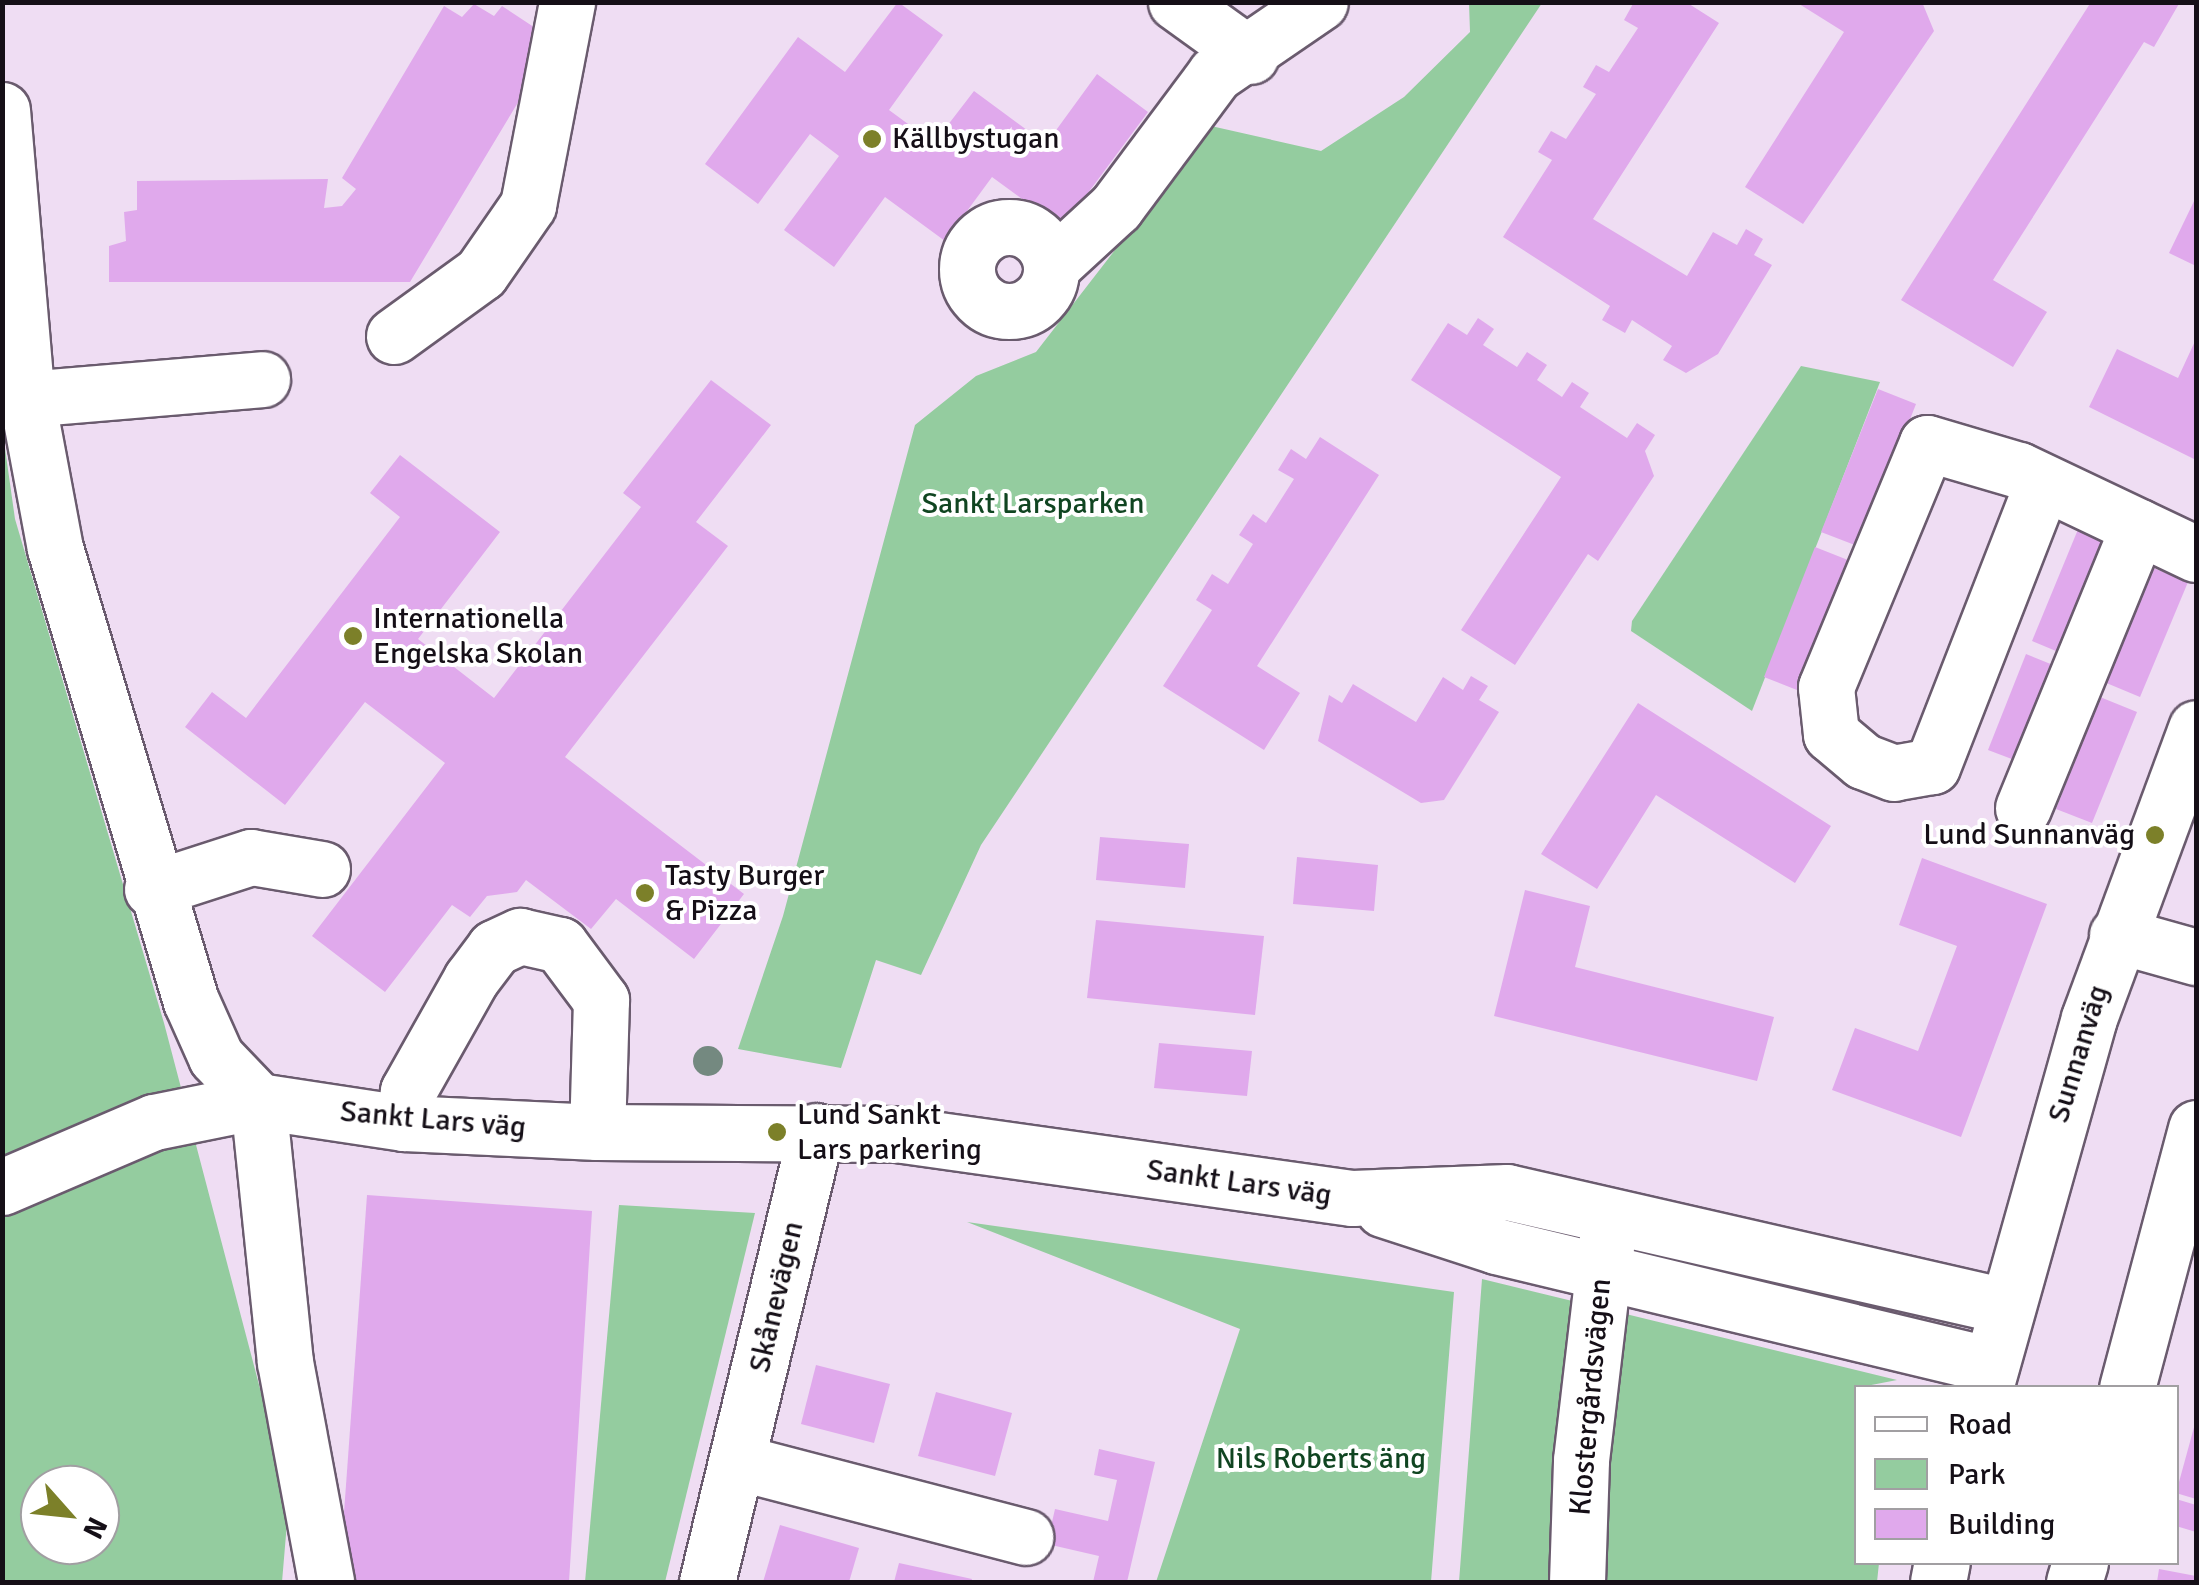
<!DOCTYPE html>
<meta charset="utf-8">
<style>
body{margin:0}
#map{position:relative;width:2199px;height:1585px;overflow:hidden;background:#efddf3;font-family:Signika,sans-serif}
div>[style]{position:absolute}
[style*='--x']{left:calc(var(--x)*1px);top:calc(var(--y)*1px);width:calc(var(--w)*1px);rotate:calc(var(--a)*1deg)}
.green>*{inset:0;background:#94cc9f}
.building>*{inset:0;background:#e0a9ec}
.roads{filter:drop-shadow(2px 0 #6a5b6e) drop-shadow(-2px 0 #6a5b6e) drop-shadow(0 2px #6a5b6e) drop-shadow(0 -2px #6a5b6e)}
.minor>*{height:55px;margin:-27.5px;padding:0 27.5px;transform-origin:27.5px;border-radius:27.5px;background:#fff}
.minor>.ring{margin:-27.5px;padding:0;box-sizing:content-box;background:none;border:55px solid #fff;border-radius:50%}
.trees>*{width:30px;height:30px;margin:-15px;border-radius:50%;background:#748980}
.dots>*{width:28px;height:28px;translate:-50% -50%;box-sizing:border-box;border:5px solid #fff;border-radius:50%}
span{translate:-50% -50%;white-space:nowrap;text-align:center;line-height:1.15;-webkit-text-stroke:8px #fff;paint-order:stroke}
.poi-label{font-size:30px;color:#150f17}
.left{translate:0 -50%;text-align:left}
.right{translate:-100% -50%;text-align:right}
.park-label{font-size:30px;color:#104521}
.street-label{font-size:30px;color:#150f17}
.frame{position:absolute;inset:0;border:5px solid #150f17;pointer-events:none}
.legend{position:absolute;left:1854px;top:1385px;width:325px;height:180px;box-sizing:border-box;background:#fff;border:2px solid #a19fa2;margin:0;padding:12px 18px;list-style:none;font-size:30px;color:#150f17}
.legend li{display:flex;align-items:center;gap:20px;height:50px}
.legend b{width:50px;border:2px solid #a19fa2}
.north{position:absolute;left:20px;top:1465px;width:100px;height:100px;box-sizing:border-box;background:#fff;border:2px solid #a19fa2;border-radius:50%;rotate:117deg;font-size:28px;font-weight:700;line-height:40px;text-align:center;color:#150f17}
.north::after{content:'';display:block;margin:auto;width:35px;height:45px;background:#7c8029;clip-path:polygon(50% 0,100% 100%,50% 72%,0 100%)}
</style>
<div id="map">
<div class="green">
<div style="clip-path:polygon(1469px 3px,1542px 3px,981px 845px,921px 975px,876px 960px,841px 1068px,738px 1049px,783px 916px,915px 425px,976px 376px,1036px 352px,1211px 126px,1321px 151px,1404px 97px,1470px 32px)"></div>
<div style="clip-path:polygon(1801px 366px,1880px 382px,1752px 711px,1631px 631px,1632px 621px)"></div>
<div style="clip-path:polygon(evenodd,2px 427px,15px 519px,164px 1023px,289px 1499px,282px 1582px,3px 1582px,2px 427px,40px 1485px,100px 1485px,100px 1545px,40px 1545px,40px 1485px)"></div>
<div style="clip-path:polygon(619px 1205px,755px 1213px,665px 1582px,585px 1582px)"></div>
<div style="clip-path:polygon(967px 1222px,1454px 1292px,1431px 1582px,1156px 1582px,1240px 1329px)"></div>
<div style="clip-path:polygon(1482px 1279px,1897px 1380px,1856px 1388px,1856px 1562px,1879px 1563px,1877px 1582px,1459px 1582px)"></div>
</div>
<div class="building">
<div style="clip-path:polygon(898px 2px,943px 35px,889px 110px,934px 143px,974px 91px,1046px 144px,1097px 74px,1148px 112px,1062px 228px,992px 177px,945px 241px,885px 197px,834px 267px,784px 230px,839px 156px,810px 134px,758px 204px,705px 164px,798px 37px,845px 72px)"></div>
<div style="clip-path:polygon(1634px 2px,1686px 2px,1719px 23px,1593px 219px,1687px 276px,1713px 232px,1737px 245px,1746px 229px,1763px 239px,1754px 255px,1772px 265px,1718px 354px,1686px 373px,1663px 360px,1672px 346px,1632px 320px,1625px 333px,1602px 320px,1610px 306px,1503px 237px,1552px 160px,1538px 152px,1551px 131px,1566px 139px,1596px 94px,1583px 87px,1596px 65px,1609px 72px,1638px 28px,1624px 20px)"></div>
<div style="clip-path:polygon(1796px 2px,1922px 2px,1934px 31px,1803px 224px,1745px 187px,1844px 32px)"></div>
<div style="clip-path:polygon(2091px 2px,2180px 2px,2154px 47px,2144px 42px,1993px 280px,2047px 312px,2013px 367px,1901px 300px)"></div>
<div style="clip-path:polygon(474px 4px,494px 16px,502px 6px,555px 41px,410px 282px,109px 282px,109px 246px,126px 241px,124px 212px,137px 210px,137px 181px,328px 179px,324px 208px,342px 206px,356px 189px,342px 178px,444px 6px,462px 17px)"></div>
<div style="clip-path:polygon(2196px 197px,2196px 266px,2169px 253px)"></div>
<div style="clip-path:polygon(1478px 318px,1494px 329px,1483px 345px,1517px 367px,1527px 352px,1547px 365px,1537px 380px,1562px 397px,1572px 382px,1589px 393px,1580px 407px,1627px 438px,1637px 423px,1655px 435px,1645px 451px,1654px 476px,1598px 561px,1588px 554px,1515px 665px,1461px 630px,1561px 477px,1411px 380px,1448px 323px,1467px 335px)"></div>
<div style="clip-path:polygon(2196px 339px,2196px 460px,2089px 407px,2117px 349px,2178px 378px)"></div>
<div style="clip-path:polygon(711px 380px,771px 425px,696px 522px,728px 546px,565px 757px,744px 894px,694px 959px,616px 899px,591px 929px,526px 880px,517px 892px,487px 896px,470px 917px,452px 905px,385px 992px,312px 936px,445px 763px,365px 702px,285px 805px,185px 727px,212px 692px,246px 718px,400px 517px,370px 493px,400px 455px,500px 532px,418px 639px,494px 698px,641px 507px,623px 493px)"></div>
<div style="clip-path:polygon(1878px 389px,1916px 404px,1860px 547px,1821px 532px)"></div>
<div style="clip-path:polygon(1320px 437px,1379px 475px,1257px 666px,1300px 693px,1264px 750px,1163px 686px,1212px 610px,1196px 600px,1212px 574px,1228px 584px,1253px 544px,1239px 535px,1253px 514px,1266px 523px,1294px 479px,1278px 470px,1291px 449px,1306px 459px)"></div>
<div style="clip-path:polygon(2079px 527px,2115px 542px,2068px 656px,2032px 641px)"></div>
<div style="clip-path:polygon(1815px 547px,1853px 562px,1802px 692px,1764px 677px)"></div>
<div style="clip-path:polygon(2151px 567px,2188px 582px,2140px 697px,2104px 682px)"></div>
<div style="clip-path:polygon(2026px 654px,2063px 669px,2025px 764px,1988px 750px)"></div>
<div style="clip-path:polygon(1471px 676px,1488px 686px,1479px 700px,1499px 712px,1444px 800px,1421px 803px,1318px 741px,1329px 695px,1342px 703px,1353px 684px,1416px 722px,1443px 677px,1463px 690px)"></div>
<div style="clip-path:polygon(2100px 697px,2137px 712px,2092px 823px,2056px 809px)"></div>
<div style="clip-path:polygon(1638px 703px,1831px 826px,1795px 883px,1656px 795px,1597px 889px,1541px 854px)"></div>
<div style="clip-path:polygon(1100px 837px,1189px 844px,1185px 888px,1096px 880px)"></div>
<div style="clip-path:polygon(1297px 857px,1378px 865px,1374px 911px,1293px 904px)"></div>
<div style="clip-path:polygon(1922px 858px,2047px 904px,1961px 1137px,1832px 1090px,1855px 1028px,1918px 1051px,1957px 946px,1899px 925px)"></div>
<div style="clip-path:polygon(1525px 890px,1590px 906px,1575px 967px,1774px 1017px,1757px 1081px,1494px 1016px)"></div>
<div style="clip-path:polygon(1096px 920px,1264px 936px,1255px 1015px,1087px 998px)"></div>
<div style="clip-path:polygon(1159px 1043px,1252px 1051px,1247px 1096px,1154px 1088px)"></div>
<div style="clip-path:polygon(367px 1195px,592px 1211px,569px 1582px,339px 1582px)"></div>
<div style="clip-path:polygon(816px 1365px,890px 1384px,874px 1443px,801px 1424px)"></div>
<div style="clip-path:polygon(936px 1392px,1012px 1413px,995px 1476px,918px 1456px)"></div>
<div style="clip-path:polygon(2196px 1420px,2196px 1499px,2176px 1493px)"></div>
<div style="clip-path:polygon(1099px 1449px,1155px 1462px,1127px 1582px,1093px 1582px,1099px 1556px,1047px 1544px,1055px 1509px,1108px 1521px,1117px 1480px,1094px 1475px)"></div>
<div style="clip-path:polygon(2176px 1499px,2196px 1505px,2196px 1532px,2176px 1526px)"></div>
<div style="clip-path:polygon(780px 1525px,859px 1548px,849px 1582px,763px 1582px)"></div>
<div style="clip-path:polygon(899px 1563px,972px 1579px,971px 1582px,894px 1582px)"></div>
<div style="clip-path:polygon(2159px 1569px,2196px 1576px,2196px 1582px,2157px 1582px)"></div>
</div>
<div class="roads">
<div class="minor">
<div style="--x:1176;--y:2;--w:92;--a:35.8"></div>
<div style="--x:2;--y:110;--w:290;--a:85.1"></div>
<div style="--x:27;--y:399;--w:152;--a:79.4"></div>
<div style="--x:55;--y:548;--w:473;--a:73.3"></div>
<div style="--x:191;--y:1001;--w:61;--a:65.9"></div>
<div style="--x:216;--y:1057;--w:61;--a:46.3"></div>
<div style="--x:258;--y:1101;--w:148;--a:8.6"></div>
<div style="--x:404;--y:1123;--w:193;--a:2.7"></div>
<div style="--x:597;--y:1132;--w:299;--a:0.4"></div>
<div style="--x:896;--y:1134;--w:460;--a:8"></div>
<div style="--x:1352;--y:1198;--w:155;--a:-2.2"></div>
<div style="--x:1507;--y:1192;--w:511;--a:12.89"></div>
<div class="ring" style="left:967px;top:227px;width:29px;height:29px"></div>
<div style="--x:1053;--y:265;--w:86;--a:-42.6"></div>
<div style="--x:1116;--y:207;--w:166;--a:-53.3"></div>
<div style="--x:1215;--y:74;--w:127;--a:-34.4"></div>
<div style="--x:394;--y:336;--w:107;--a:-35.9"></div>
<div style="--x:481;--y:273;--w:83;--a:-55.3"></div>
<div style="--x:528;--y:205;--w:207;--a:-79.1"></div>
<div style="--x:2;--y:401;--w:261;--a:-4.8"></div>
<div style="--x:2043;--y:482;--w:305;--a:111.3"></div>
<div style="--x:1932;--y:766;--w:39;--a:170"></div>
<div style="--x:1894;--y:773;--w:33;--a:-159"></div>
<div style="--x:1863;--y:761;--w:42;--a:-139.8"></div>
<div style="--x:1831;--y:734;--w:47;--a:-96.1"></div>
<div style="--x:1826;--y:687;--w:264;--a:-67.5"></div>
<div style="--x:1927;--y:443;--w:96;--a:16.4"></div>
<div style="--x:2019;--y:470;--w:196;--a:25.4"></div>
<div style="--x:2023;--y:808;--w:304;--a:-67.7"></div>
<div style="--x:152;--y:889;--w:104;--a:-17.9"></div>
<div style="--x:251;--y:857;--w:72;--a:9.6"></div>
<div style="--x:2117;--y:935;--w:82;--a:15.6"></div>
<div style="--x:404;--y:1123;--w:32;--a:-83"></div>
<div style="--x:408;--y:1091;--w:129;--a:-60.6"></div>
<div style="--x:471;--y:979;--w:39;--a:-53"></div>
<div style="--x:494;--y:948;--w:29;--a:-25"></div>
<div style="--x:520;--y:936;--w:41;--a:12.7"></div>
<div style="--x:560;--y:945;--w:69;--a:53.3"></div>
<div style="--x:601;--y:1000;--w:132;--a:91.7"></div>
<div style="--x:2;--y:1187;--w:165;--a:-23.2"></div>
<div style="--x:154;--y:1122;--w:106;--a:-11.4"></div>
<div style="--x:258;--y:1101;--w:262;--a:84.1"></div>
<div style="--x:285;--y:1362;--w:224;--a:79.4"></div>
<div style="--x:1383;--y:1209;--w:119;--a:18.1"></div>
<div style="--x:1496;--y:1246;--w:509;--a:13.52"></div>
<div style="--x:1985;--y:1388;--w:384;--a:-74.3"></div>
<div style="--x:2089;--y:1018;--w:309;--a:-69.7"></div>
<div style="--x:2127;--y:1388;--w:269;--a:-75.1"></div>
<div style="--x:738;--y:1462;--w:297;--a:14.6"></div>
<div style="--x:707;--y:1582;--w:464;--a:-76.4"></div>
<div style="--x:1577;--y:1582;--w:122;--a:-88.1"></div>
<div style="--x:1581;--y:1460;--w:225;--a:-83.3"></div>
<div style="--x:1938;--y:1582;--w:20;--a:-79"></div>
<div style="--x:2074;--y:1582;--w:21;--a:-73"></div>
</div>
</div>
<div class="trees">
<div style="left:708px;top:1061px"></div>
</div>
<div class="dots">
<div style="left:872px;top:139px;background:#7c8029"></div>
<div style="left:353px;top:636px;background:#7c8029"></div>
<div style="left:2155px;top:835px;background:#7c8029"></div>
<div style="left:645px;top:893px;background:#7c8029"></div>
<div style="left:777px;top:1132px;background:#7c8029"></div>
</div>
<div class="poi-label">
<span class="left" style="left:892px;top:139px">Källbystugan</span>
<span class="left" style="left:373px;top:636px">Internationella<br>Engelska Skolan</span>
<span class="right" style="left:2135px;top:835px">Lund Sunnanväg</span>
<span class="left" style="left:665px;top:893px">Tasty Burger<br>&amp; Pizza</span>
<span class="left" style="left:797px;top:1132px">Lund Sankt<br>Lars parkering</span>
</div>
<div class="park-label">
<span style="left:1033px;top:504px">Sankt Larsparken</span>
<span style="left:1321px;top:1459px">Nils Roberts äng</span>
</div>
<div class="street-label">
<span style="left:2079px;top:1054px;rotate:-73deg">Sunnanväg</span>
<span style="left:433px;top:1120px;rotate:5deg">Sankt Lars väg</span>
<span style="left:1239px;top:1183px;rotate:8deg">Sankt Lars väg</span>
<span style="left:777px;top:1297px;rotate:-77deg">Skånevägen</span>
<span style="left:1591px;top:1397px;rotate:-85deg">Klostergårdsvägen</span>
</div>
<div class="frame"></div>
<ul class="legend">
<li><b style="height:12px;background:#fff"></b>Road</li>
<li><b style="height:28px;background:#94cc9f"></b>Park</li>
<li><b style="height:28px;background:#e0a9ec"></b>Building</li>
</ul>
<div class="north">N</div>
</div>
